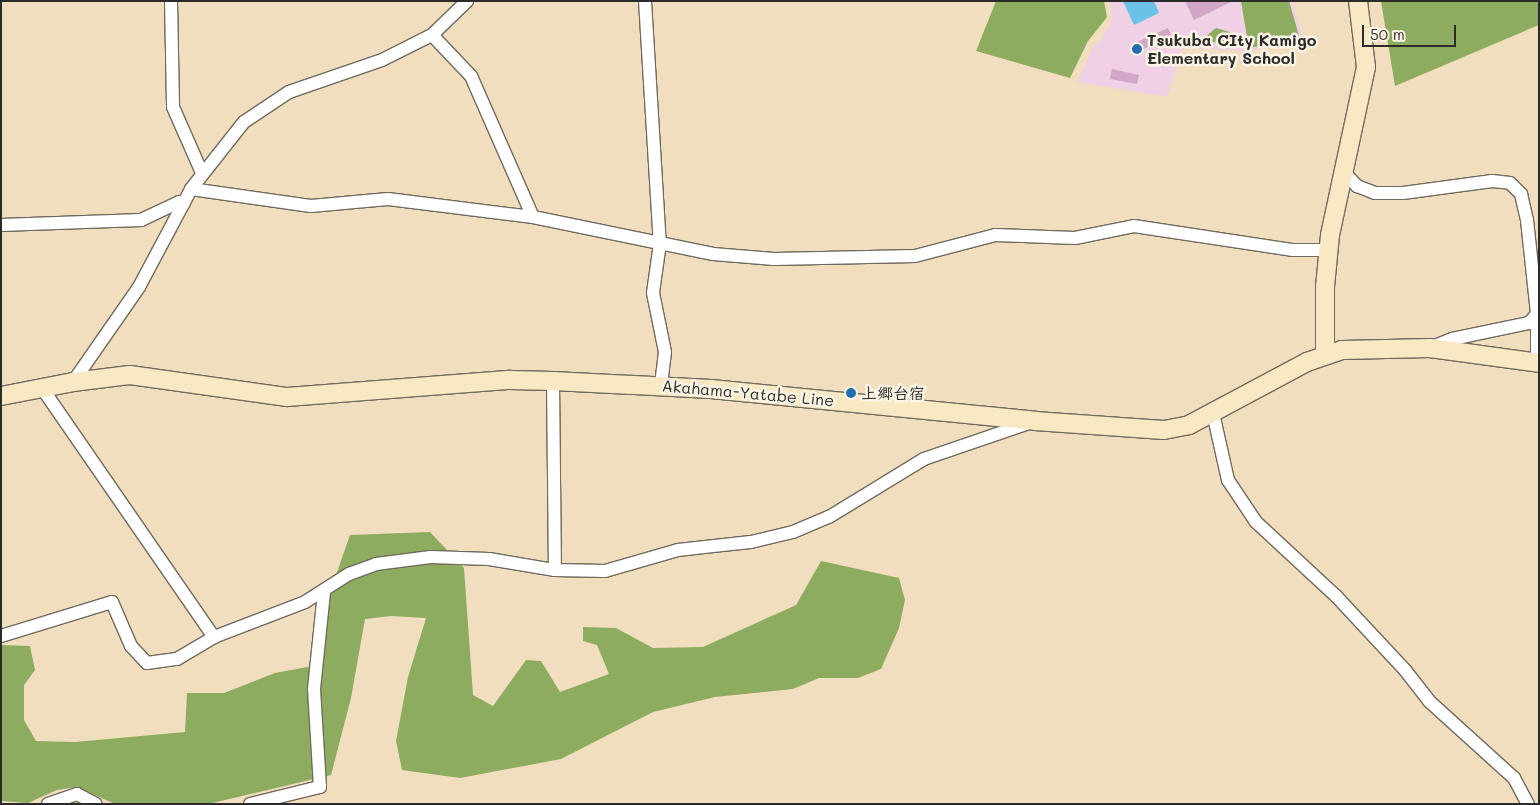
<!DOCTYPE html>
<meta charset="utf-8">
<style>
body{margin:0}
#map{position:relative;width:1540px;height:805px;overflow:hidden;background:#f1debe;font-family:Mali,"Klee One",sans-serif}
div>[style]{position:absolute}
[style*='--x']{left:calc(var(--x)*1px);top:calc(var(--y)*1px);width:calc(var(--w)*1px);rotate:calc(var(--a)*1deg)}
.built>*{inset:0;background:#f0d0e4}
.forest>*{inset:0;background:#8dac5f}
.water>*{inset:0;background:#69c2e6}
.building>*{inset:0;background:#d1a6c6}
.roads{filter:drop-shadow(1px 0 #706a5e) drop-shadow(-1px 0 #706a5e) drop-shadow(0 1px #706a5e) drop-shadow(0 -1px #706a5e)}
.street>*{height:12px;margin:-6px;padding:0 6px;transform-origin:6px;border-radius:6px;background:#fff}
.secondary>*{height:18px;margin:-9px;padding:0 9px;transform-origin:9px;border-radius:9px;background:#f8e8c3}
.dots>*{width:14px;height:14px;translate:-50% -50%;box-sizing:border-box;border:2px solid #fcf5e5;border-radius:50%}
span{translate:-50% -50%;white-space:nowrap;text-align:center;line-height:1.15;-webkit-text-stroke:5px #fcf5e5;paint-order:stroke}
.poi-label{font-size:16px;color:#2b2b2b;font-weight:700}
.left{translate:0 -50%;text-align:left}
.street-label{font-size:16px;color:#2b2b2b}
.frame{position:absolute;inset:0;border:2px solid #2b2b2b;pointer-events:none}
.scale{position:absolute;left:1362px;top:25px;width:94px;height:22px;box-sizing:border-box;border:2px solid #2b2b2b;border-top:0;padding-left:6px;font-size:15px;line-height:18px;white-space:nowrap;color:#2b2b2b;-webkit-text-stroke:4px #fcf5e5;paint-order:stroke}
</style>
<div id="map">
<div class="built">
<div style="clip-path:polygon(1110px 1px,1292px 1px,1304px 41px,1249px 51px,1182px 48px,1167px 97px,1077px 82px,1094px 45px,1102px 39px,1112px 19px)"></div>
</div>
<div class="forest">
<div style="clip-path:polygon(996px 1px,1104px 1px,1107px 17px,1088px 41px,1070px 78px,976px 51px)"></div>
<div style="clip-path:polygon(1241px 1px,1289px 1px,1300px 39px,1249px 48px,1201px 40px,1216px 28px,1247px 37px)"></div>
<div style="clip-path:polygon(1381px 1px,1539px 1px,1539px 25px,1395px 86px)"></div>
<div style="clip-path:polygon(430px 532px,464px 568px,473px 695px,493px 706px,526px 660px,541px 661px,560px 692px,609px 674px,597px 645px,583px 641px,583px 627px,616px 628px,653px 648px,703px 647px,796px 605px,821px 561px,899px 578px,905px 600px,899px 628px,881px 669px,858px 678px,819px 678px,793px 689px,715px 697px,653px 712px,561px 759px,460px 778px,402px 770px,396px 741px,408px 677px,426px 618px,391px 616px,365px 619px,351px 698px,331px 775px,208px 804px,115px 804px,77px 787px,57px 790px,28px 803px,1px 801px,1px 645px,30px 646px,35px 670px,24px 685px,24px 720px,36px 741px,75px 742px,185px 732px,187px 693px,224px 693px,275px 673px,323px 664px,329px 595px,350px 535px)"></div>
</div>
<div class="water">
<div style="clip-path:polygon(1123px 1px,1154px 1px,1159px 13px,1134px 25px)"></div>
</div>
<div class="building">
<div style="clip-path:polygon(1185px 1px,1233px 1px,1194px 20px)"></div>
<div style="clip-path:polygon(1168px 28px,1172px 36px,1139px 51px,1135px 43px)"></div>
<div style="clip-path:polygon(1112px 69px,1139px 75px,1137px 84px,1110px 79px)"></div>
</div>
<div class="roads">
<div class="street">
<div style="--x:171;--y:1;--w:106;--a:88.9"></div>
<div style="--x:173;--y:107;--w:72;--a:66.3"></div>
<div style="--x:645;--y:1;--w:242;--a:86.5"></div>
<div style="--x:660;--y:243;--w:50;--a:98"></div>
<div style="--x:653;--y:293;--w:60;--a:78.5"></div>
<div style="--x:665;--y:352;--w:33;--a:97"></div>
<div style="--x:432;--y:35;--w:57;--a:46.4"></div>
<div style="--x:471;--y:76;--w:154;--a:66.3"></div>
<div style="--x:1343;--y:171;--w:21;--a:47"></div>
<div style="--x:1357;--y:186;--w:19;--a:21"></div>
<div style="--x:1375;--y:193;--w:28;--a:0"></div>
<div style="--x:1403;--y:193;--w:90;--a:-7.7"></div>
<div style="--x:1492;--y:181;--w:18;--a:6"></div>
<div style="--x:1510;--y:183;--w:16;--a:45"></div>
<div style="--x:1521;--y:194;--w:27;--a:77"></div>
<div style="--x:1527;--y:220;--w:95;--a:83.9"></div>
<div style="--x:1537;--y:314;--w:49;--a:90"></div>
<div style="--x:191;--y:189;--w:121;--a:8.1"></div>
<div style="--x:311;--y:206;--w:77;--a:-5.2"></div>
<div style="--x:388;--y:199;--w:146;--a:7.1"></div>
<div style="--x:533;--y:217;--w:184;--a:11.6"></div>
<div style="--x:713;--y:254;--w:61;--a:4.7"></div>
<div style="--x:774;--y:259;--w:141;--a:-1.2"></div>
<div style="--x:915;--y:256;--w:83;--a:-14.7"></div>
<div style="--x:995;--y:235;--w:80;--a:2.1"></div>
<div style="--x:1075;--y:238;--w:60;--a:-11.5"></div>
<div style="--x:1134;--y:226;--w:161;--a:8.6"></div>
<div style="--x:1293;--y:250;--w:35;--a:0"></div>
<div style="--x:1;--y:225;--w:140;--a:-2"></div>
<div style="--x:141;--y:220;--w:42;--a:-25.3"></div>
<div style="--x:179;--y:202;--w:5;--a:22"></div>
<div style="--x:1432;--y:347;--w:22;--a:-22"></div>
<div style="--x:1452;--y:339;--w:79;--a:-11.7"></div>
<div style="--x:1529;--y:323;--w:15;--a:-48"></div>
<div style="--x:553;--y:381;--w:189;--a:89.4"></div>
<div style="--x:73;--y:382;--w:116;--a:-55.2"></div>
<div style="--x:139;--y:287;--w:111;--a:-62"></div>
<div style="--x:191;--y:189;--w:85;--a:-51.7"></div>
<div style="--x:244;--y:122;--w:54;--a:-33.7"></div>
<div style="--x:289;--y:92;--w:98;--a:-19"></div>
<div style="--x:382;--y:60;--w:56;--a:-26.6"></div>
<div style="--x:432;--y:35;--w:49;--a:-44.2"></div>
<div style="--x:42;--y:388;--w:303;--a:55.4"></div>
<div style="--x:1213;--y:413;--w:69;--a:77.4"></div>
<div style="--x:1228;--y:480;--w:50;--a:56.3"></div>
<div style="--x:1256;--y:522;--w:109;--a:42.8"></div>
<div style="--x:1336;--y:596;--w:101;--a:47"></div>
<div style="--x:1405;--y:670;--w:39;--a:52"></div>
<div style="--x:1429;--y:701;--w:115;--a:42.2"></div>
<div style="--x:1514;--y:778;--w:30;--a:62"></div>
<div style="--x:1;--y:636;--w:116;--a:-17"></div>
<div style="--x:112;--y:602;--w:48;--a:66.6"></div>
<div style="--x:131;--y:646;--w:23;--a:47"></div>
<div style="--x:147;--y:663;--w:30;--a:-8"></div>
<div style="--x:177;--y:659;--w:43;--a:-30.7"></div>
<div style="--x:214;--y:637;--w:97;--a:-21"></div>
<div style="--x:305;--y:602;--w:52;--a:-32.5"></div>
<div style="--x:349;--y:574;--w:29;--a:-20"></div>
<div style="--x:376;--y:564;--w:55;--a:-7.3"></div>
<div style="--x:431;--y:557;--w:58;--a:2"></div>
<div style="--x:489;--y:559;--w:67;--a:9.5"></div>
<div style="--x:555;--y:570;--w:50;--a:1.1"></div>
<div style="--x:605;--y:571;--w:76;--a:-16"></div>
<div style="--x:678;--y:550;--w:73;--a:-6.3"></div>
<div style="--x:751;--y:542;--w:43;--a:-13.4"></div>
<div style="--x:793;--y:532;--w:39;--a:-23"></div>
<div style="--x:829;--y:517;--w:111;--a:-31.4"></div>
<div style="--x:924;--y:459;--w:114;--a:-18.9"></div>
<div style="--x:48;--y:804;--w:31;--a:-19"></div>
<div style="--x:77;--y:794;--w:21;--a:28"></div>
<div style="--x:250;--y:804;--w:72;--a:-13.7"></div>
<div style="--x:320;--y:787;--w:98;--a:-93.5"></div>
<div style="--x:314;--y:689;--w:98;--a:-84.1"></div>
</div>
<div class="secondary">
<div style="--x:1325;--y:354;--w:67;--a:-90"></div>
<div style="--x:1325;--y:287;--w:52;--a:-84.5"></div>
<div style="--x:1330;--y:235;--w:172;--a:-77.9"></div>
<div style="--x:1366;--y:67;--w:66;--a:-96.9"></div>
<div style="--x:1;--y:396;--w:73;--a:-11"></div>
<div style="--x:73;--y:382;--w:57;--a:-7"></div>
<div style="--x:130;--y:375;--w:159;--a:8"></div>
<div style="--x:287;--y:397;--w:224;--a:-4.4"></div>
<div style="--x:510;--y:380;--w:43;--a:1.3"></div>
<div style="--x:553;--y:381;--w:158;--a:2.9"></div>
<div style="--x:711;--y:389;--w:326;--a:5.6"></div>
<div style="--x:1035;--y:421;--w:129;--a:4"></div>
<div style="--x:1164;--y:430;--w:25;--a:-11"></div>
<div style="--x:1189;--y:425;--w:134;--a:-28.1"></div>
<div style="--x:1307;--y:362;--w:37;--a:-19"></div>
<div style="--x:1342;--y:350;--w:88;--a:-1.3"></div>
<div style="--x:1430;--y:348;--w:110;--a:7.8"></div>
</div>
</div>
<div class="dots">
<div style="left:1137px;top:49px;background:#1f6fb2"></div>
<div style="left:851px;top:393px;background:#1f6fb2"></div>
</div>
<div class="poi-label">
<span class="left" style="left:1147px;top:49px">Tsukuba CIty Kamigo<br>Elementary School</span>
<span class="left" style="left:861px;top:393px">上郷台宿</span>
</div>
<div class="street-label">
<span style="left:748px;top:393px;rotate:5deg">Akahama-Yatabe Line</span>
</div>
<div class="frame"></div>
<div class="scale">50 m</div>
</div>
